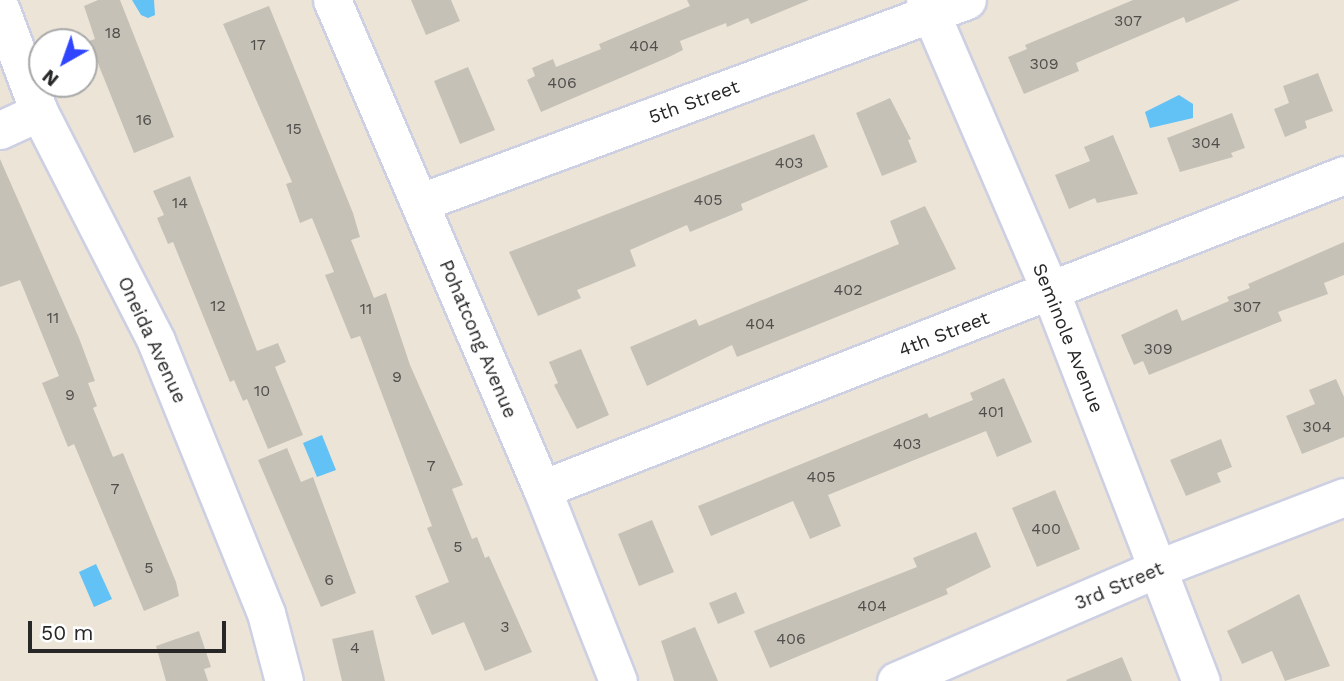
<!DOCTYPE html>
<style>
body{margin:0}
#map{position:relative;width:1344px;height:681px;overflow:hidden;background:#ebe4d7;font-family:"Work Sans",sans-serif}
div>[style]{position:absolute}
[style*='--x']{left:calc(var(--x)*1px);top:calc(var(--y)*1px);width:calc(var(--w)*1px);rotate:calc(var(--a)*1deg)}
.water>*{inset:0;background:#62c1f5}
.building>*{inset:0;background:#c6c1b7}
.roads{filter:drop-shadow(2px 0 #cdcfe2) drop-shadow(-2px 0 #cdcfe2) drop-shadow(0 2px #cdcfe2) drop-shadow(0 -2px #cdcfe2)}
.minor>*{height:37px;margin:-18.5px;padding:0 18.5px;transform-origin:18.5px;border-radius:18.5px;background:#fff}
span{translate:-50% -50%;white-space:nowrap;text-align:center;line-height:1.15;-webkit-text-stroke:5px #fff;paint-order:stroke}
.number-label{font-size:16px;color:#4f4e4b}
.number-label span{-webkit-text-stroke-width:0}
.street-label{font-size:19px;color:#272727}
.north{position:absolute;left:28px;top:28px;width:70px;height:70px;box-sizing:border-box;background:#fff;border:2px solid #a9a9a9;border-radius:50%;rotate:220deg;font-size:19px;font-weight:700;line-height:28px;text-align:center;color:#272727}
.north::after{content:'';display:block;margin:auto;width:24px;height:32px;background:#3045ff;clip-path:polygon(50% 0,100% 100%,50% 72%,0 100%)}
.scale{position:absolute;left:28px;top:621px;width:198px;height:32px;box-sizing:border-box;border:4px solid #272727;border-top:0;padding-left:9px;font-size:21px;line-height:24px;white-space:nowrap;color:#272727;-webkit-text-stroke:5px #fff;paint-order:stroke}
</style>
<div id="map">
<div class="water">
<div style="clip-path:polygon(132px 0,154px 0,155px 15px,148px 18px,141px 15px)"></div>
<div style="clip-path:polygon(1179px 95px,1193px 104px,1193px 118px,1150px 128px,1145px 112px)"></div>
<div style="clip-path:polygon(322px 435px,336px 470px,317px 477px,303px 443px)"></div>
<div style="clip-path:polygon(96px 564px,112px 599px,94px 607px,79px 572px)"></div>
</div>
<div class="building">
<div style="clip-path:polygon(98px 0,120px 0,174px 137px,134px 153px,89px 41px,95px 39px,84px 6px)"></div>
<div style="clip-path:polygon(411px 0,451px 0,460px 21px,426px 35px)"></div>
<div style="clip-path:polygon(687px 0,809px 0,751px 24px,748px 18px,727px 27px,726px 23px,680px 41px,683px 50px,669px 57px,541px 112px,527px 80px,535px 76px,532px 68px,553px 59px,556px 67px,601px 49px,599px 44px,690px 6px)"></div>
<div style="clip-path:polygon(1133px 0,1240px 0,1186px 23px,1184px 17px,1076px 63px,1079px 71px,1024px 94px,1008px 57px,1027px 49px,1025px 45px)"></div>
<div style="clip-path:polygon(269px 6px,353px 213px,360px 237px,351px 240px,374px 298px,386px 293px,410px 365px,463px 485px,452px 489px,472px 539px,477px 537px,485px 558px,489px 556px,532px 652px,485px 671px,464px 622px,432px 635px,415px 596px,449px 582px,427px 528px,432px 526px,360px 336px,351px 339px,325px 275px,334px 272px,312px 218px,300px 223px,286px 184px,292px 182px,223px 24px)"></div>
<div style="clip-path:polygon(468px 67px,495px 130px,460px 144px,434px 81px)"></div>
<div style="clip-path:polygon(1318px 73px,1333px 111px,1305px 121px,1307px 128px,1285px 137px,1274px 109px,1289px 103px,1283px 86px)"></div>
<div style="clip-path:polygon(890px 98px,911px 139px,908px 140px,917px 162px,882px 176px,856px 113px)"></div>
<div style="clip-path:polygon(1232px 113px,1245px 148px,1231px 153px,1233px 157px,1180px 172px,1167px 138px)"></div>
<div style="clip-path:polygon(814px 134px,828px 167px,741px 204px,743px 210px,690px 232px,687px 225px,630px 250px,636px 266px,577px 290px,581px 298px,538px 316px,509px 252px)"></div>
<div style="clip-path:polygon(1113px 135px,1138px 194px,1097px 203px,1095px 198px,1069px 209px,1055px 175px,1090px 161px,1084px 147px)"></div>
<div style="clip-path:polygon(0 159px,79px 338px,95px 381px,88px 383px,97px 406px,93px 408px,113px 457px,123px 453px,176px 582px,179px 596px,144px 611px,74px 444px,68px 447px,42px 383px,59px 376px,20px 280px,0 287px)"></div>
<div style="clip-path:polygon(190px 176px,257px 351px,278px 343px,286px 362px,275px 367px,303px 435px,268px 449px,247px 399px,243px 401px,234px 380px,230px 382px,173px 242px,168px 244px,157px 218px,164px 215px,153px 191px)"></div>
<div style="clip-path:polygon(925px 206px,956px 269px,737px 357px,732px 345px,647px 386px,630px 347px,696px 319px,699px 326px,899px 244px,890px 221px)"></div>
<div style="clip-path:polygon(1344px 242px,1344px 275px,1324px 283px,1328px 294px,1278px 312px,1282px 321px,1149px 375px,1143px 361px,1134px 365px,1121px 335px,1177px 309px,1182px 321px,1229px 301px,1227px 297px,1250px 288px,1248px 284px)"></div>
<div style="clip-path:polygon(581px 349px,609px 415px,577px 429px,554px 385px,558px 383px,549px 362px)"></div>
<div style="clip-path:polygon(1004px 378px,1032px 442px,997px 457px,986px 431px,828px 495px,841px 526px,810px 539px,793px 501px,711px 536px,698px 506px,927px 413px,929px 418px,973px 400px,970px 393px)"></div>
<div style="clip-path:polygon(1336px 379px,1344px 397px,1344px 437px,1302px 454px,1286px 416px,1315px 404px,1309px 390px)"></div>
<div style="clip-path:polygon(1221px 439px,1232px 467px,1217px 473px,1221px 482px,1186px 496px,1170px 460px)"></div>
<div style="clip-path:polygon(287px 448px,301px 482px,313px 477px,356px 593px,321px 607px,258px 460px)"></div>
<div style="clip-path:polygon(1055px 490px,1080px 549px,1037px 567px,1012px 508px)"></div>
<div style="clip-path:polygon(652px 520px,674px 572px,639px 586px,618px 534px)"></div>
<div style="clip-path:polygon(976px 532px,991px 567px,946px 589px,948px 594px,770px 668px,754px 631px,917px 567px,913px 558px)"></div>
<div style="clip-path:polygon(736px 592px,745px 613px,718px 624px,709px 603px)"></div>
<div style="clip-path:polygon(1299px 594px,1330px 666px,1285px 681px,1272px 651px,1242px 664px,1227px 631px)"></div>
<div style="clip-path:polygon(695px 627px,718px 681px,674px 681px,661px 641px)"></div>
<div style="clip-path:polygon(373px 630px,385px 681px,342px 681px,332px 639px)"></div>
<div style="clip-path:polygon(199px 631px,211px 667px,204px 669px,208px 681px,166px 681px,156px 646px)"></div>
<div style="clip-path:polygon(1122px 657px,1132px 681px,1067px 681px,1066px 680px)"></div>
</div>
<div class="roads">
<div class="minor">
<div style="--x:332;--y:0;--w:532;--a:66.76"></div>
<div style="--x:542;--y:489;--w:206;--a:68.4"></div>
<div style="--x:925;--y:0;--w:319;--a:66.7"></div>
<div style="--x:1051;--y:293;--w:416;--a:68.9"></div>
<div style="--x:0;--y:8;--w:111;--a:69.4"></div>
<div style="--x:39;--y:112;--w:257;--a:62.9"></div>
<div style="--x:156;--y:341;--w:293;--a:68"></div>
<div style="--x:266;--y:613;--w:70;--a:75.2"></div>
<div style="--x:0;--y:130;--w:43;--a:-24.8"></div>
<div style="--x:421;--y:202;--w:582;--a:-20.3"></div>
<div style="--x:542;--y:489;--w:861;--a:-21.38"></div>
<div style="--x:896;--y:681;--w:286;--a:-23.3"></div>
<div style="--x:1159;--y:568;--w:198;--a:-21"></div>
</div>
</div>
<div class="number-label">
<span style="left:1128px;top:21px">307</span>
<span style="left:113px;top:33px">18</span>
<span style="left:258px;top:45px">17</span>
<span style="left:644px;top:46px">404</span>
<span style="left:1044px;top:64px">309</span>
<span style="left:562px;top:83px">406</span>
<span style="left:144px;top:120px">16</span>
<span style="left:294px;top:129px">15</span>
<span style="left:1206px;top:143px">304</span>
<span style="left:789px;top:163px">403</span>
<span style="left:708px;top:200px">405</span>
<span style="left:180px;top:203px">14</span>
<span style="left:848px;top:290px">402</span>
<span style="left:218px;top:306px">12</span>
<span style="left:1247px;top:307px">307</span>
<span style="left:366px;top:309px">11</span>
<span style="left:53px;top:318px">11</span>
<span style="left:760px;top:324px">404</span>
<span style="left:1158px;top:349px">309</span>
<span style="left:397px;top:377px">9</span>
<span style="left:262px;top:391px">10</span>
<span style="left:70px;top:395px">9</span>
<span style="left:991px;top:412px">401</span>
<span style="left:1317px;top:427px">304</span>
<span style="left:907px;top:444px">403</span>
<span style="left:431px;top:466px">7</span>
<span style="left:821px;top:477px">405</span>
<span style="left:115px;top:489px">7</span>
<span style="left:1046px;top:529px">400</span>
<span style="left:458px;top:547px">5</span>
<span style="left:149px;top:568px">5</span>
<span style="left:329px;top:580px">6</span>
<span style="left:872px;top:606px">404</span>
<span style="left:505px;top:627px">3</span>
<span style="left:791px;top:639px">406</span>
<span style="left:355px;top:648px">4</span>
</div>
<div class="street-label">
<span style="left:694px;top:102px;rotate:-20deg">5th Street</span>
<span style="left:944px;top:334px;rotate:-21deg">4th Street</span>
<span style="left:1068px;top:338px;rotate:68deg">Seminole Avenue</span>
<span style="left:478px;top:339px;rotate:67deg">Pohatcong Avenue</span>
<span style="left:152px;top:340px;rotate:65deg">Oneida Avenue</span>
<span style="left:1119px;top:586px;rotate:-23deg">3rd Street</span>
</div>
<div class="north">N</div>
<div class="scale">50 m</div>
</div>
